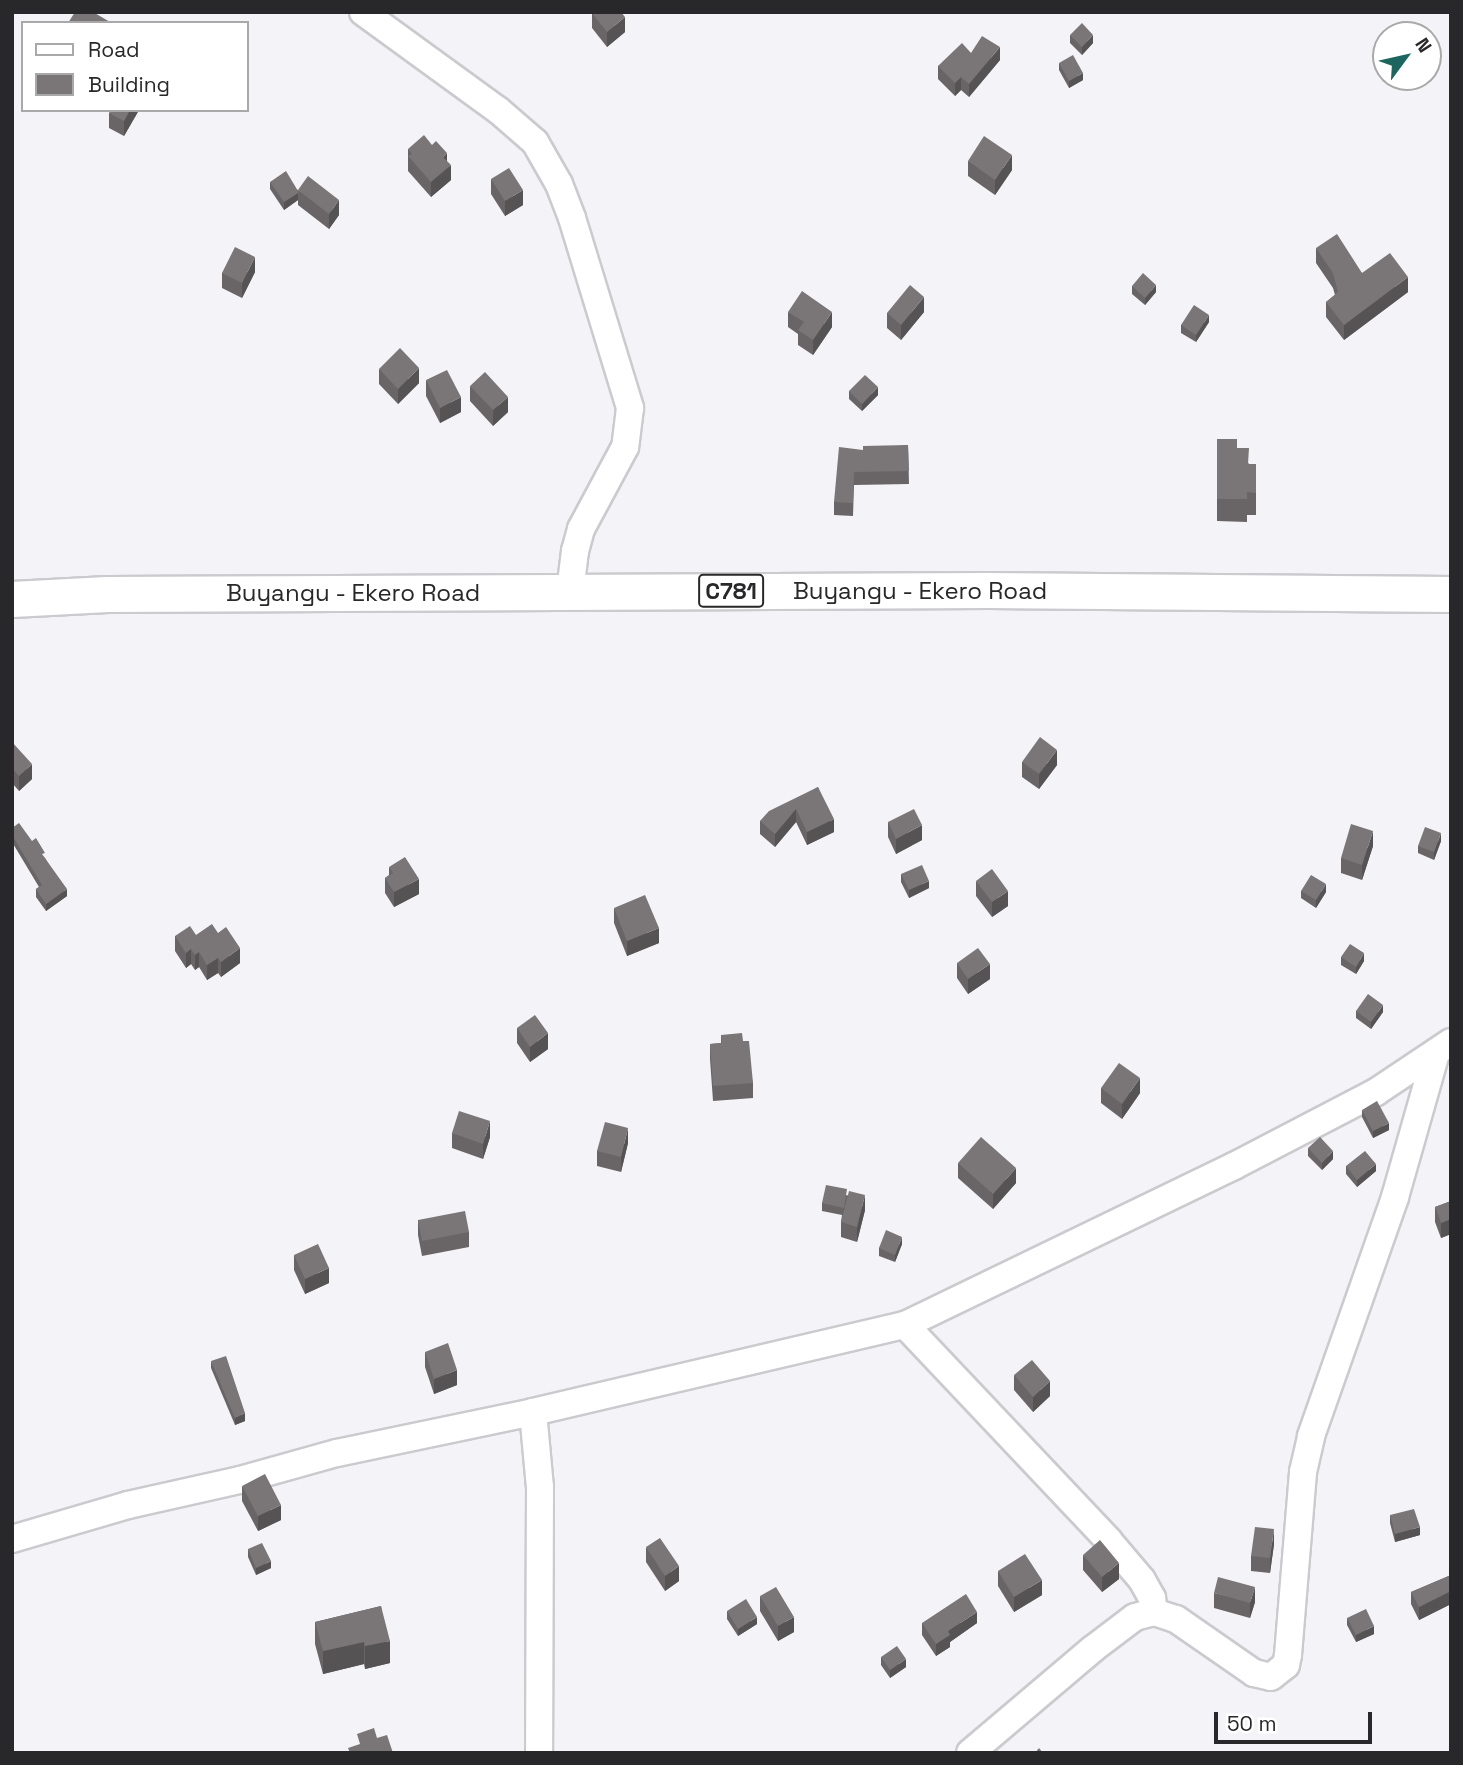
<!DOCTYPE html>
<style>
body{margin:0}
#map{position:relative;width:1463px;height:1765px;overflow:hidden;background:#f4f3f7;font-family:"Space Grotesk",sans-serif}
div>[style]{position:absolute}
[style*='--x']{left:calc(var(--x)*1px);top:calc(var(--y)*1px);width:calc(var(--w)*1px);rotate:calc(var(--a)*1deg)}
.roads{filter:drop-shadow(2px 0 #cbcace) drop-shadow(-2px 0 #cbcace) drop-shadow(0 2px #cbcace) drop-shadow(0 -2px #cbcace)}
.minor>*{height:26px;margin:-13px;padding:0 13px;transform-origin:13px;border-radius:13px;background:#fff}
.major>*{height:35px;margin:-17.5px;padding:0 17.5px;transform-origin:17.5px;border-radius:17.5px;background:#fff}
.wall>*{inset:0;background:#696566}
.shaded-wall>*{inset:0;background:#555353}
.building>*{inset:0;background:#7a7677}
span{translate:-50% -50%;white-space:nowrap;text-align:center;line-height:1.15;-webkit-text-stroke:5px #fff;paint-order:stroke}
.shield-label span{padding:2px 5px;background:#fff;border:2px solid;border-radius:5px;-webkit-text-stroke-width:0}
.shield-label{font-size:23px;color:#282729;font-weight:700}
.street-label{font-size:24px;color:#282729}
.frame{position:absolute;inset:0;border:14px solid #282729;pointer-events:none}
.legend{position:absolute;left:21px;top:21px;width:228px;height:91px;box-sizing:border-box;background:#fff;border:2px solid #a9a9a9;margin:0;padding:9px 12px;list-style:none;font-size:21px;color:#282729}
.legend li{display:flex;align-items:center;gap:14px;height:35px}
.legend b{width:35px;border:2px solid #a9a9a9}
.north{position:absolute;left:1372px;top:21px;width:70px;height:70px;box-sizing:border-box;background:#fff;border:2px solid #a9a9a9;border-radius:50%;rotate:57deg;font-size:19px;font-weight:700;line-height:28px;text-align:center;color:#282729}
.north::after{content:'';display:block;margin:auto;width:24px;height:32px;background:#1c665f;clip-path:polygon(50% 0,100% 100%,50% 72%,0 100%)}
.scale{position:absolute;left:1214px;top:1712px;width:158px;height:32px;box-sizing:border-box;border:4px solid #282729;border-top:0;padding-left:9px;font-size:21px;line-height:24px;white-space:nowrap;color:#282729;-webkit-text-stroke:5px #fff;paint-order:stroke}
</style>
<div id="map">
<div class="roads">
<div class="minor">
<div style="--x:363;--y:12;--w:167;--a:36"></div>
<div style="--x:498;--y:110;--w:49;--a:40.9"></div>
<div style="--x:535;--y:142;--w:48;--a:60.3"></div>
<div style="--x:559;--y:184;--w:36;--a:69"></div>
<div style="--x:572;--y:218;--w:199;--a:73"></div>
<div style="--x:630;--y:408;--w:39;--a:97"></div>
<div style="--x:625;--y:447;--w:93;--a:118.2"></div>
<div style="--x:581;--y:529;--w:23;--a:105"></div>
<div style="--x:575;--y:551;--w:41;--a:97"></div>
<div style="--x:905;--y:1325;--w:296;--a:46.6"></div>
<div style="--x:1108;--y:1540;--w:52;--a:49.6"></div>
<div style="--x:1142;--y:1580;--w:21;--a:61"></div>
<div style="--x:1152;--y:1598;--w:14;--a:82"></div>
<div style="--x:1154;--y:1612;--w:23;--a:18"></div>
<div style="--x:1176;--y:1619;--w:95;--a:34.7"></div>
<div style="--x:1254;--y:1673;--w:17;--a:13"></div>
<div style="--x:1271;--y:1677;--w:19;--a:-39"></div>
<div style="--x:1286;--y:1665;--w:10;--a:-79"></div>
<div style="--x:1288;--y:1655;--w:184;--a:-85.3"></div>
<div style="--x:1303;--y:1472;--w:37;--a:-77"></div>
<div style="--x:1311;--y:1436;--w:253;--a:-70.6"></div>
<div style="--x:1395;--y:1197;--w:150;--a:-74.1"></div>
<div style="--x:533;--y:1412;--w:75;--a:84.7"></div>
<div style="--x:540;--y:1487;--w:266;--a:90.2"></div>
<div style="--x:12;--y:1539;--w:121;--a:-16.3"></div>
<div style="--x:128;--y:1505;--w:115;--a:-12.6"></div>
<div style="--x:240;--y:1480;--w:101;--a:-15.6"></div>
<div style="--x:337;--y:1453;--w:200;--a:-11.8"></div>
<div style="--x:533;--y:1412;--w:382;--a:-13.2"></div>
<div style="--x:905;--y:1325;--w:365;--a:-25.8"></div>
<div style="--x:1234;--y:1166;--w:160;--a:-27.5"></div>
<div style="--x:1376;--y:1092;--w:90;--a:-33.7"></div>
<div style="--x:970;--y:1753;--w:162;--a:-40.3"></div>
<div style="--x:1094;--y:1648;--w:51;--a:-37.1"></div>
<div style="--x:1135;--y:1617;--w:20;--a:-15"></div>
</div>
<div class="major">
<div style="--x:12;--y:599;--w:95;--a:-3"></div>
<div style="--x:107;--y:594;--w:881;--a:-0.26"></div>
<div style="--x:988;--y:590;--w:463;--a:0.5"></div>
</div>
</div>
<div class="wall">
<div style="clip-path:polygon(592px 13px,625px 32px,607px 47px,592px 28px)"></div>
<div style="clip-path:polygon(1070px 35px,1093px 43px,1082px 55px,1070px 43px)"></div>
<div style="clip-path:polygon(971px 53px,1000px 60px,969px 97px,961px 90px,955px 96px,938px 79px,938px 66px)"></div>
<div style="clip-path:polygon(1059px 63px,1083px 80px,1069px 88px,1059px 70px)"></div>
<div style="clip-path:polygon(139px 110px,124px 136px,109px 128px,109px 113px)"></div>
<div style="clip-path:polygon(408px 149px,447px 162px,451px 180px,431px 197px,408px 171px)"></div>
<div style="clip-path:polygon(968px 161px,1012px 170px,995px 195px,968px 176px)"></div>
<div style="clip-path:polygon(491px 179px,523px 205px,505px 216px,491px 194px)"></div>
<div style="clip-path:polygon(270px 182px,298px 190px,339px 215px,329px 229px,298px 205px,298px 200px,284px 210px,270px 189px)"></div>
<div style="clip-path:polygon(1316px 248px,1362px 273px,1408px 292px,1344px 340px,1326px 317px,1326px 302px,1335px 295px,1333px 288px,1316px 263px)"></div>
<div style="clip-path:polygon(255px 272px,242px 298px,222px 288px,222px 273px)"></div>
<div style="clip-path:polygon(1132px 286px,1156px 292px,1145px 305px,1132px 294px)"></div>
<div style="clip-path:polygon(788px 312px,832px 327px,813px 355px,798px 345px,798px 334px,788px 327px)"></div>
<div style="clip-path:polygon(924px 312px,901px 340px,887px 328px,887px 313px)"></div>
<div style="clip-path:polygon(1209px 322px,1196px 342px,1181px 333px,1181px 325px)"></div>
<div style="clip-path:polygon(379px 369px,419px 383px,398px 404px,379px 384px)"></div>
<div style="clip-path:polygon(426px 380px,461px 412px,440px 423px,426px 396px)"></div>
<div style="clip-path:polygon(470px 386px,508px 412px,493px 426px,470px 401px)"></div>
<div style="clip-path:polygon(849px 391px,878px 395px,862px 411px,849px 399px)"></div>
<div style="clip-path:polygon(1217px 439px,1237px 448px,1249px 464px,1256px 464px,1256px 515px,1247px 515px,1247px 522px,1217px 521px)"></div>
<div style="clip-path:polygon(908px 445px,909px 484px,854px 485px,853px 516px,834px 515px,834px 502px,863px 450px)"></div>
<div style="clip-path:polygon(12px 742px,32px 779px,19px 791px,12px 783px)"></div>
<div style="clip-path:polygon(1022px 762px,1057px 765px,1039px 789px,1022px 777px)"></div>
<div style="clip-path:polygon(818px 787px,834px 832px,807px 845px,796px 822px,775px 847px,760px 834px,760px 821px)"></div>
<div style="clip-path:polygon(888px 822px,922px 840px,896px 854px,888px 837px)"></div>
<div style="clip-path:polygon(12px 828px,45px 858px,67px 896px,46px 911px,36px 897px,36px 889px,39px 887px,12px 842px)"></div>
<div style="clip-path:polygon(1441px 841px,1434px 860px,1418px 853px,1418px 846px)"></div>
<div style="clip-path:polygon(1373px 846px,1362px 880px,1341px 873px,1341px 858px)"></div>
<div style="clip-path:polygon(389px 867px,419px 894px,394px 907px,385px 893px,385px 878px,389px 875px)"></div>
<div style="clip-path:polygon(901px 874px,929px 888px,909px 898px,901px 882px)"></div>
<div style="clip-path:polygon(976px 881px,1008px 906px,992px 917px,976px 896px)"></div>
<div style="clip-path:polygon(1301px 891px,1326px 892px,1316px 908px,1301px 898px)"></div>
<div style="clip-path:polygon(614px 908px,659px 943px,627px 956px,614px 923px)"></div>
<div style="clip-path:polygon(196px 935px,240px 963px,221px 977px,218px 973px,207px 980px,199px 967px,195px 970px,191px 964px,186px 968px,175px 951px,175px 936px)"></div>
<div style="clip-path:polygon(1341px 957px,1364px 961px,1356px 974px,1341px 965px)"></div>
<div style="clip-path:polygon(957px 963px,990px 979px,968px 994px,957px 978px)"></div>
<div style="clip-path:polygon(1356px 1011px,1383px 1012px,1371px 1029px,1356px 1018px)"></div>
<div style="clip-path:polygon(517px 1028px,548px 1049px,530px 1062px,517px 1043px)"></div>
<div style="clip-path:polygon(721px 1035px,743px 1041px,753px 1083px,753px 1098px,713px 1101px,710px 1059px,710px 1044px,721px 1043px)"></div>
<div style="clip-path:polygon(1101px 1088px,1140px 1093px,1122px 1119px,1101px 1103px)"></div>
<div style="clip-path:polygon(1362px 1110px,1389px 1130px,1373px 1138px,1362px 1117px)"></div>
<div style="clip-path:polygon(452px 1133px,490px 1137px,483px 1159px,452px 1148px)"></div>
<div style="clip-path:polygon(628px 1143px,621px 1172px,597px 1166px,597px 1151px)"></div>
<div style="clip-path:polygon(1308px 1148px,1333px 1159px,1322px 1170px,1308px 1156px)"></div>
<div style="clip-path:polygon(958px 1163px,1016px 1183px,993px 1209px,958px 1178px)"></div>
<div style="clip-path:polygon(1346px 1166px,1376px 1171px,1357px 1187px,1346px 1174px)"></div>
<div style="clip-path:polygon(847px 1195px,865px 1210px,857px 1242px,841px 1237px,841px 1222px,842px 1215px,822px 1211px,822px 1203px)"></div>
<div style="clip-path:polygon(1451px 1201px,1451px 1234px,1441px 1238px,1435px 1222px,1435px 1207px)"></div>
<div style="clip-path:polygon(418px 1220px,469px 1232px,469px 1247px,422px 1256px,418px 1235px)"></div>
<div style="clip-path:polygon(902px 1244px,895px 1262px,879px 1256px,879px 1248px)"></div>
<div style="clip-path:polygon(294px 1255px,329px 1283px,305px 1294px,294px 1270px)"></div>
<div style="clip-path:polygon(425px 1352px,457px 1385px,434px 1394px,425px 1367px)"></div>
<div style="clip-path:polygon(211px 1361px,245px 1421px,235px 1425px,211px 1368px)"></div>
<div style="clip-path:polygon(1014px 1375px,1050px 1396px,1033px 1412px,1014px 1390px)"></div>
<div style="clip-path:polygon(242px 1486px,281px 1520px,258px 1531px,242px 1501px)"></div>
<div style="clip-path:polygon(1390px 1515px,1420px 1535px,1395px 1542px,1390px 1523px)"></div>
<div style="clip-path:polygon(1274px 1544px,1270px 1573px,1251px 1571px,1251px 1556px)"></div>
<div style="clip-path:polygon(646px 1547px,679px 1581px,665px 1591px,646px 1562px)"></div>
<div style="clip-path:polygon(248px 1549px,271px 1568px,256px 1575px,248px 1557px)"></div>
<div style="clip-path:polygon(1083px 1555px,1119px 1579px,1102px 1592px,1083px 1570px)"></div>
<div style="clip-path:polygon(998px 1571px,1042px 1595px,1014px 1612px,998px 1586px)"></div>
<div style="clip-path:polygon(1451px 1575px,1451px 1604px,1419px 1620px,1411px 1604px,1411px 1592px)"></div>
<div style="clip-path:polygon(1214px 1593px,1255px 1602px,1250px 1618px,1214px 1608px)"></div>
<div style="clip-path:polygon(760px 1596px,794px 1632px,778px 1641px,760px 1611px)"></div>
<div style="clip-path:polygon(381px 1606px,390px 1663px,365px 1669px,364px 1664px,323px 1674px,315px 1644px,315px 1622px)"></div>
<div style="clip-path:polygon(727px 1611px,757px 1624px,738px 1636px,727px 1619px)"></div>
<div style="clip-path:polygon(1347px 1618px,1374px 1634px,1356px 1642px,1347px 1625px)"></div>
<div style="clip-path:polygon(922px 1623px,977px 1623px,950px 1642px,950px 1647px,936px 1656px,922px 1635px)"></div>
<div style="clip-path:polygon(881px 1657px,906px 1667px,890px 1678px,881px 1665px)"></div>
</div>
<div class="shaded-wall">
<div style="clip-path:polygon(625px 17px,625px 32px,607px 47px,607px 32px)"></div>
<div style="clip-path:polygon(1093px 35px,1093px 43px,1082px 55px,1082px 47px)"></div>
<div style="clip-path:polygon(1000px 47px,1000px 60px,969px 97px,969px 84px)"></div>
<div style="clip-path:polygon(1083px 73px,1083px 80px,1069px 88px,1069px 81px)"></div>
<div style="clip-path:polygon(961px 77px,961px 90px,955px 96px,955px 83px)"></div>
<div style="clip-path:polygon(130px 110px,139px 110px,124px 136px,124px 121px)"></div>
<div style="clip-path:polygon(447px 153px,447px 168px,451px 165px,451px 180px,431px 197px,431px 182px,443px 157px)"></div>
<div style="clip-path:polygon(1012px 155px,1012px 170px,995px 195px,995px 180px)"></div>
<div style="clip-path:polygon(523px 190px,523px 205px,505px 216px,505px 201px)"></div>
<div style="clip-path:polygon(298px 193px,298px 200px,284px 210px,284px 202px)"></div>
<div style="clip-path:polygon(339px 200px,339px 215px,329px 229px,329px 214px)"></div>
<div style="clip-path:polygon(255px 257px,255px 272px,242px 298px,242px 283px)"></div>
<div style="clip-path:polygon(1408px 277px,1408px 292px,1344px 340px,1344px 325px)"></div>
<div style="clip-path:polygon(1156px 285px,1156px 292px,1145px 305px,1145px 298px)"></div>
<div style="clip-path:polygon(924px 297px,924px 312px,901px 340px,901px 325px)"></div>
<div style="clip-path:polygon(832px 312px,832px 327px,813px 355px,813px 340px)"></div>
<div style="clip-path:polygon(1209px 315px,1209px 322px,1196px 342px,1196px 335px)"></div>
<div style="clip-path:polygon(419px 368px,419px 383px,398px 404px,398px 389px)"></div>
<div style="clip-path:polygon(878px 387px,878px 395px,862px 411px,862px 404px)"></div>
<div style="clip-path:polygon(461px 397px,461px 412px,440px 423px,440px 408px)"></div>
<div style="clip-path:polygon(508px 397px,508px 412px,493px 426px,493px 410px)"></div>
<div style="clip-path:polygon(1057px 750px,1057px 765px,1039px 789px,1039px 774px)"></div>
<div style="clip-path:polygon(32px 764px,32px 779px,19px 791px,19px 776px)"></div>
<div style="clip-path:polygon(796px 809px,796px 822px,775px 847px,775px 834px)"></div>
<div style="clip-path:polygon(834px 819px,834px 832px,807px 845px,807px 832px)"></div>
<div style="clip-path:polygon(922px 825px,922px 840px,896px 854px,896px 839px)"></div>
<div style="clip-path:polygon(1373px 831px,1373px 846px,1362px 880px,1362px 865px)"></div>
<div style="clip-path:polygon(1441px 833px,1441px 841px,1434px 860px,1434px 852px)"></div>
<div style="clip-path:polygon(419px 879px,419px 894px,394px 907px,394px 892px)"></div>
<div style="clip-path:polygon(929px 881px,929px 888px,909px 898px,909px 890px)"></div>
<div style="clip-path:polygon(1326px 884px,1326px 892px,1316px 908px,1316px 900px)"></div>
<div style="clip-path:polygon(67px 889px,67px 896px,46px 911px,46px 904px)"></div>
<div style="clip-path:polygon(1008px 891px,1008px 906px,992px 917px,992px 902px)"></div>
<div style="clip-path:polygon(659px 928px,659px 943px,627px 956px,627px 941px)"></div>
<div style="clip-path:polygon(240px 948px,240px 963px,221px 977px,221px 962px)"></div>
<div style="clip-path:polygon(191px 949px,191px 964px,186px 968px,186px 953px)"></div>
<div style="clip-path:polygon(199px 952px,199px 967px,195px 970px,195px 955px)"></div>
<div style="clip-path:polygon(1364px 953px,1364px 961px,1356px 974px,1356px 967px)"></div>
<div style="clip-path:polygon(218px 958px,218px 973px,207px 980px,207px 965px)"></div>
<div style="clip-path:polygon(990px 964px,990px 979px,968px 994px,968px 979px)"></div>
<div style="clip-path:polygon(1383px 1005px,1383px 1012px,1371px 1029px,1371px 1022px)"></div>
<div style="clip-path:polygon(548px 1033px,548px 1049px,530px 1062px,530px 1047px)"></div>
<div style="clip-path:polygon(1140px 1078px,1140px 1093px,1122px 1119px,1122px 1104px)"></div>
<div style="clip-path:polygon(490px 1121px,490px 1137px,483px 1159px,483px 1144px)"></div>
<div style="clip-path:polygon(1389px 1123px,1389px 1130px,1373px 1138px,1373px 1131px)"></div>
<div style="clip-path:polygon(628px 1128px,628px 1143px,621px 1172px,621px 1157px)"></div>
<div style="clip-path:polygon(1333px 1151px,1333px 1159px,1322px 1170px,1322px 1163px)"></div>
<div style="clip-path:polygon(1376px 1164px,1376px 1171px,1357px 1187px,1357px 1180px)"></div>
<div style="clip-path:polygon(1016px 1168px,1016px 1183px,993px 1209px,993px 1194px)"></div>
<div style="clip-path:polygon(865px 1195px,865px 1210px,857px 1242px,857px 1227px)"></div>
<div style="clip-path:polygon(1451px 1219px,1451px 1234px,1441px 1238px,1441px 1223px)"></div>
<div style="clip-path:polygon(902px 1237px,902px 1244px,895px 1262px,895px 1255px)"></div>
<div style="clip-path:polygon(329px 1268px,329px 1283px,305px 1294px,305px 1279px)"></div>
<div style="clip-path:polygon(457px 1370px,457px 1385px,434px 1394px,434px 1379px)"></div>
<div style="clip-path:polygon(1050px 1381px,1050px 1396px,1033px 1412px,1033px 1397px)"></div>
<div style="clip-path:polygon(245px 1413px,245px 1421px,235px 1425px,235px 1418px)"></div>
<div style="clip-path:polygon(281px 1505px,281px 1520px,258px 1531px,258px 1516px)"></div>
<div style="clip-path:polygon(1420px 1527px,1420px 1535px,1395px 1542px,1395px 1534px)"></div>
<div style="clip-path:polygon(1274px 1529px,1274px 1544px,1270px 1573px,1270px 1558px)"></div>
<div style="clip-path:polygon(271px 1561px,271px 1568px,256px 1575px,256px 1568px)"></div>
<div style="clip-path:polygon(1119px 1563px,1119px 1579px,1102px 1592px,1102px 1577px)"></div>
<div style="clip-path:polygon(679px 1566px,679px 1581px,665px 1591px,665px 1576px)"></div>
<div style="clip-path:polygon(1042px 1580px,1042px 1595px,1014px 1612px,1014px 1597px)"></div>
<div style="clip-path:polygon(1255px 1587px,1255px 1602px,1250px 1618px,1250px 1603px)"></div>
<div style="clip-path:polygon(1451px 1591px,1451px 1604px,1419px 1620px,1419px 1607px)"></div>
<div style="clip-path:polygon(977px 1612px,977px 1623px,950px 1642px,950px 1647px,936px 1656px,936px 1644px,948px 1631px)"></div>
<div style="clip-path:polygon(757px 1617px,757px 1624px,738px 1636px,738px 1629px)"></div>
<div style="clip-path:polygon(794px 1617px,794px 1632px,778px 1641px,778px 1626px)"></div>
<div style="clip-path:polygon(1374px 1626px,1374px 1634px,1356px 1642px,1356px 1635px)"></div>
<div style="clip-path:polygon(390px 1641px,390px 1663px,365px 1669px,365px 1646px)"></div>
<div style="clip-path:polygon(364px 1642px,364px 1664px,323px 1674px,323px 1651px)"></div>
<div style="clip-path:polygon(906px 1659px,906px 1667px,890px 1678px,890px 1670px)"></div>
</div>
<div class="building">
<div style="clip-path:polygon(75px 12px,93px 12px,110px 22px,68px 23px)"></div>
<div style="clip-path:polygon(593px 12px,621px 12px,625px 17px,607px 32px,592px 13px)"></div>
<div style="clip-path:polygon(1082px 23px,1093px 35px,1082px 47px,1070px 35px)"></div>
<div style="clip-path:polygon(982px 36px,1000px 47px,969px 84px,961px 77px,955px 83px,938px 66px,962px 43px,971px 53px)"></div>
<div style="clip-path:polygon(1073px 55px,1083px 73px,1069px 81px,1059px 63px)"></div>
<div style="clip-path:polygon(111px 110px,130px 110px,124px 121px,109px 113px)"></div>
<div style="clip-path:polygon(424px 135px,432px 145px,436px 141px,447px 153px,443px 157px,451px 165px,431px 182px,408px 156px,412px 154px,408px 149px)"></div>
<div style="clip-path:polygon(984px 136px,1012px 155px,995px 180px,968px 161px)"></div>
<div style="clip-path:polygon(509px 168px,523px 190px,505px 201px,491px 179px)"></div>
<div style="clip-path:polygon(286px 171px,298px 191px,298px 190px,298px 193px,284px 202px,270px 182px)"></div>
<div style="clip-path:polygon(308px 176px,339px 200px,329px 214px,298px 190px)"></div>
<div style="clip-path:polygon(1337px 234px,1362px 273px,1390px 253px,1408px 277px,1344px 325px,1326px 302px,1338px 292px,1333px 273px,1316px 248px)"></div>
<div style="clip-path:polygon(235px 247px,255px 257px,242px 283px,222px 273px)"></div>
<div style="clip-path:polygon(1143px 273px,1156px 285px,1145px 298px,1132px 286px)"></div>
<div style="clip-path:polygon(910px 285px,924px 297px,901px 325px,887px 313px)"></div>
<div style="clip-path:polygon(802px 291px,832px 312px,813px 340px,798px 330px,804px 322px,788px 312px)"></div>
<div style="clip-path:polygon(1194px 305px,1209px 315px,1196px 335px,1181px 325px)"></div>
<div style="clip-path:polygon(400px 348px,419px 368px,398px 389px,379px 369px)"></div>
<div style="clip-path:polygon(447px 370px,461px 397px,440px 408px,426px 380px)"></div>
<div style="clip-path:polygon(485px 372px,508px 397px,493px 410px,470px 386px)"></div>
<div style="clip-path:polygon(865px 375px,878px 387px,862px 404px,849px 391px)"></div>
<div style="clip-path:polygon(1217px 439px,1237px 439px,1237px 448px,1249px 448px,1248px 464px,1256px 464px,1256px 493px,1247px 492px,1247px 499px,1217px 499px)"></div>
<div style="clip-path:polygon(908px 445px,909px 471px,854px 472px,853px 503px,834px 502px,839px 447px,863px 450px,863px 446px)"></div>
<div style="clip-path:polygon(1040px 737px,1057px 750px,1039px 774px,1022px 762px)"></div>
<div style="clip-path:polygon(12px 742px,32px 764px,19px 776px,12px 768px)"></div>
<div style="clip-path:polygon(818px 787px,834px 819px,807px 832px,796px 809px,775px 834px,760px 821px,769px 811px)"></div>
<div style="clip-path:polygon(914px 809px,922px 825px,896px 839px,888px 822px)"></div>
<div style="clip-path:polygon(19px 823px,32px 841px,36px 838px,45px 853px,42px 854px,67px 889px,46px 904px,36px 889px,42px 885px,12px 835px,12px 828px)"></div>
<div style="clip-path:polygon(1351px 824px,1373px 831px,1362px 865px,1341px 858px)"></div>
<div style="clip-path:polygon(1425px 827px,1441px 833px,1434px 852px,1418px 846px)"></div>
<div style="clip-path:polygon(405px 857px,419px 879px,394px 892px,385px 878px,393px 873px,389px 867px)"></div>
<div style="clip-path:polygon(922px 865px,929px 881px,909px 890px,901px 874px)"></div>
<div style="clip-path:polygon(992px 869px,1008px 891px,992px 902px,976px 881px)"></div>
<div style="clip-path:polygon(1311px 875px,1326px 884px,1316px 900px,1301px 891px)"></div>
<div style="clip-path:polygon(645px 895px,659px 928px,627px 941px,614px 908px)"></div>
<div style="clip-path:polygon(212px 924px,218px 933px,226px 927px,240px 948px,221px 962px,218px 958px,207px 965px,199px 952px,195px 955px,191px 949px,186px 953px,175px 936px,190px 926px,196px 935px)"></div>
<div style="clip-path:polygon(1350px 944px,1364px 953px,1356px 967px,1341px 957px)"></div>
<div style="clip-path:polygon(978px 948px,990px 964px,968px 979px,957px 963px)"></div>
<div style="clip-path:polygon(1368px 994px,1383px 1005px,1371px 1022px,1356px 1011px)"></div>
<div style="clip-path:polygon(535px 1015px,548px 1033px,530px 1047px,517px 1028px)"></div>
<div style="clip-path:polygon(742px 1033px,743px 1041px,749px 1041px,753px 1083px,713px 1086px,710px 1044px,722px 1043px,721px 1035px)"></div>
<div style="clip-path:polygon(1119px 1063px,1140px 1078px,1122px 1104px,1101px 1088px)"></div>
<div style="clip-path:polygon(1377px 1101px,1389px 1123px,1373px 1131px,1362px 1110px)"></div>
<div style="clip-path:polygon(459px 1111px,490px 1121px,483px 1144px,452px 1133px)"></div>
<div style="clip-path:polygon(605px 1122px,628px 1128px,621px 1157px,597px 1151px)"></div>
<div style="clip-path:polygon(981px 1137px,1016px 1168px,993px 1194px,958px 1163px)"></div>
<div style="clip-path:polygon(1320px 1137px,1333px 1151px,1322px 1163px,1308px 1148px)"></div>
<div style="clip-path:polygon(1365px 1151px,1376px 1164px,1357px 1180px,1346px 1166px)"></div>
<div style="clip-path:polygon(826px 1185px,847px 1189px,844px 1208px,822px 1203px)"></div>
<div style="clip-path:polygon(849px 1191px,865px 1195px,857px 1227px,841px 1222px)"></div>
<div style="clip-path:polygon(1451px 1201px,1451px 1219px,1441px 1223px,1435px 1207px)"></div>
<div style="clip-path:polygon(465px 1211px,469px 1232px,422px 1241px,418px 1220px)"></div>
<div style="clip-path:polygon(886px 1230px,902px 1237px,895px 1255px,879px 1248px)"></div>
<div style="clip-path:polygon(318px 1244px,329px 1268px,305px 1279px,294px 1255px)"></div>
<div style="clip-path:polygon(448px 1343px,457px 1370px,434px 1379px,425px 1352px)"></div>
<div style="clip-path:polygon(226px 1356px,245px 1413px,235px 1418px,211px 1361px)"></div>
<div style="clip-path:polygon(1032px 1360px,1050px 1381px,1033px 1397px,1014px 1375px)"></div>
<div style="clip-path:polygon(265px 1474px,281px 1505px,258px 1516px,242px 1486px)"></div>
<div style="clip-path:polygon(1414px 1509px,1420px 1527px,1395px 1534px,1390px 1515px)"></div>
<div style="clip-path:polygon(1255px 1527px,1274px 1529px,1270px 1558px,1251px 1556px)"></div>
<div style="clip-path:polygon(660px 1538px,679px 1566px,665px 1576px,646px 1547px)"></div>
<div style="clip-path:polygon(1100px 1540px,1119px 1563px,1102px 1577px,1083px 1555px)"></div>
<div style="clip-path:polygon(262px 1543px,271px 1561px,256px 1568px,248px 1549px)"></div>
<div style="clip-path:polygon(1025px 1554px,1042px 1580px,1014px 1597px,998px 1571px)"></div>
<div style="clip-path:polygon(1451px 1575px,1451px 1591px,1419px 1607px,1411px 1592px)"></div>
<div style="clip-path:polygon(1218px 1577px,1255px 1587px,1250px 1603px,1214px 1593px)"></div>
<div style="clip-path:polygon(776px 1587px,794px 1617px,778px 1626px,760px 1596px)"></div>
<div style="clip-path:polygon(966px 1594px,977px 1612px,948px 1631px,950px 1635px,936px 1644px,922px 1623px)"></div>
<div style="clip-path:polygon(746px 1599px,757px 1617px,738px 1629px,727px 1611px)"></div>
<div style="clip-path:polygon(381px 1606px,390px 1641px,365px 1646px,364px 1642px,323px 1651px,315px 1622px)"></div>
<div style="clip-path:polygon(1366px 1609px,1374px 1626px,1356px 1635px,1347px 1618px)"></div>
<div style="clip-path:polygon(897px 1646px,906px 1659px,890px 1670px,881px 1657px)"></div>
<div style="clip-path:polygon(374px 1728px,377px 1738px,387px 1735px,393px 1753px,350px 1753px,348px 1748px,360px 1744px,357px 1734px)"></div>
<div style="clip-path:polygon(1039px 1748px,1043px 1753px,1035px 1753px)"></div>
</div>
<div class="shield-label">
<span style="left:731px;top:591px">C781</span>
</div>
<div class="street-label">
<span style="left:920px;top:591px">Buyangu - Ekero Road</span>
<span style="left:353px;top:593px">Buyangu - Ekero Road</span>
</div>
<div class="frame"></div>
<ul class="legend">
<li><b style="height:9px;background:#fff"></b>Road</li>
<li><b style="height:19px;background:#7a7677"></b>Building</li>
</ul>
<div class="north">N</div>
<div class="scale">50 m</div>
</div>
